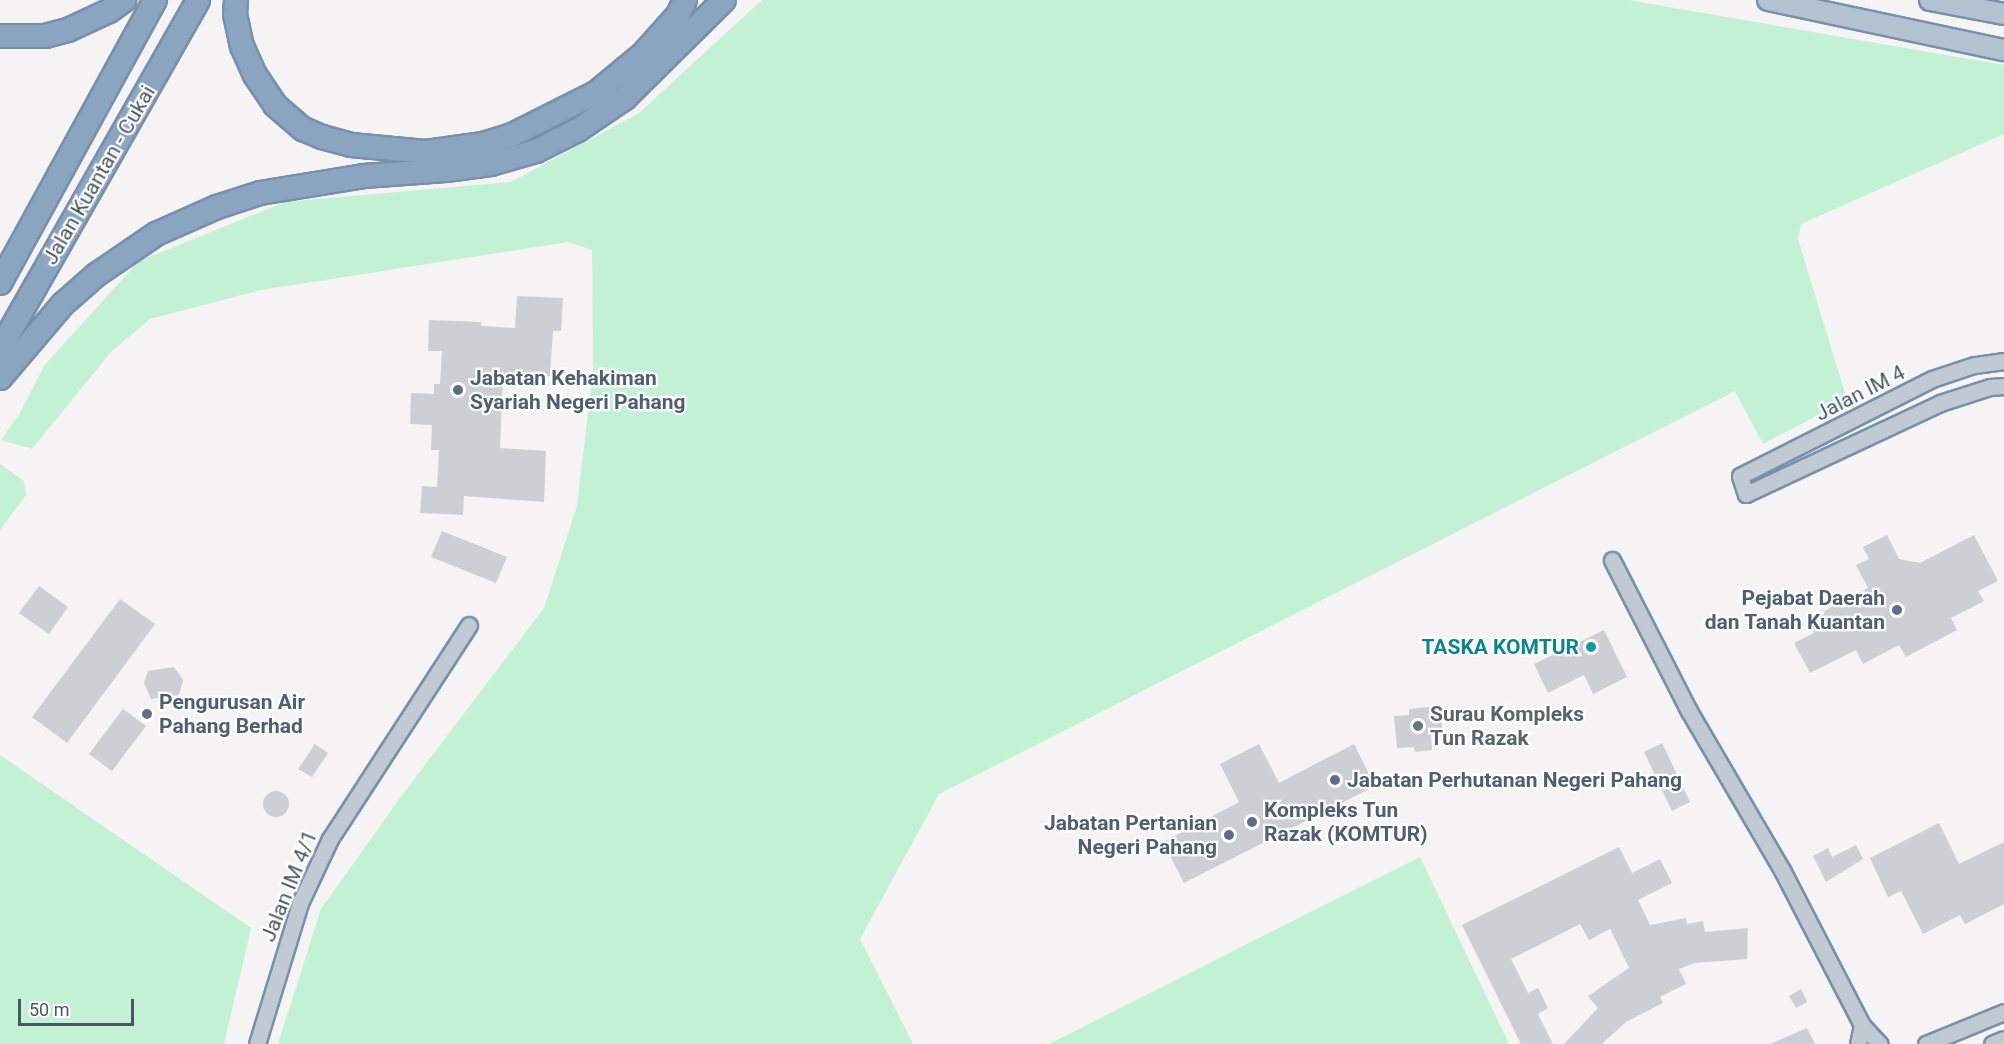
<!DOCTYPE html>
<style>
body{margin:0}
#map{position:relative;width:2004px;height:1044px;overflow:hidden;background:#f5f3f3;font-family:Roboto,sans-serif}
div>[style]{position:absolute}
[style*='--x']{left:calc(var(--x)*1px);top:calc(var(--y)*1px);width:calc(var(--w)*1px);rotate:calc(var(--a)*1deg)}
.green>*{inset:0;background:#c3f1d5}
.building>*{inset:0;background:#cdcfd5}
.round{border-radius:50%}
.roads{filter:drop-shadow(2px 0 #7690ad) drop-shadow(-2px 0 #7690ad) drop-shadow(0 2px #7690ad) drop-shadow(0 -2px #7690ad)}
.minor>*{height:15px;margin:-7.5px;padding:0 7.5px;transform-origin:7.5px;border-radius:7.5px;background:#c1cad2}
.major>*{height:20px;margin:-10px;padding:0 10px;transform-origin:10px;border-radius:10px;background:#b3c2d1}
.highway>*{height:22px;margin:-11px;padding:0 11px;transform-origin:11px;border-radius:11px;background:#8ba5c1}
.dots>*{width:16px;height:16px;translate:-50% -50%;box-sizing:border-box;border:3px solid #fff;border-radius:50%}
span{translate:-50% -50%;white-space:nowrap;text-align:center;line-height:1.15;-webkit-text-stroke:4.5px #fff;paint-order:stroke}
.street-label{font-size:21px;color:#4a5661}
.service-label{font-size:21px;color:#4e5e75;font-weight:700}
.left{translate:0 -50%;text-align:left}
.right{translate:-100% -50%;text-align:right}
.culture-label{font-size:21px;color:#0d838f;font-weight:700}
.worship-label{font-size:21px;color:#5b616d;font-weight:700}
.scale{position:absolute;left:18px;top:999px;width:116px;height:27px;box-sizing:border-box;border:3px solid #4a5661;border-top:0;padding-left:8px;font-size:18px;line-height:21px;white-space:nowrap;color:#4a5661;-webkit-text-stroke:4px #fff;paint-order:stroke}
</style>
<div id="map">
<div class="green">
<div style="clip-path:polygon(762px 0,1628px 0,2004px 65px,2004px 134px,1801px 224px,1798px 239px,1847px 400px,1763px 444px,1735px 391px,939px 794px,860px 939px,913px 1044px,278px 1044px,321px 909px,397px 802px,544px 608px,577px 506px,593px 371px,592px 250px,568px 242px,261px 290px,150px 319px,111px 352px,32px 449px,1px 440px,20px 413px,44px 366px,139px 261px,285px 202px,511px 182px,639px 113px)"></div>
<div style="clip-path:polygon(0 464px,24px 481px,26px 495px,0 530px)"></div>
<div style="clip-path:polygon(0 755px,251px 928px,224px 1044px,0 1044px)"></div>
<div style="clip-path:polygon(1420px 857px,1509px 1044px,1049px 1044px)"></div>
</div>
<div class="building">
<div style="clip-path:polygon(517px 296px,563px 298px,561px 331px,553px 331px,550px 376px,503px 375px,500px 448px,546px 451px,544px 502px,464px 496px,463px 515px,420px 513px,422px 486px,437px 487px,439px 450px,431px 450px,432px 425px,410px 424px,411px 393px,434px 394px,434px 384px,440px 384px,442px 351px,428px 351px,429px 320px,481px 322px,481px 326px,515px 328px)"></div>
<div style="clip-path:polygon(442px 531px,507px 557px,496px 583px,431px 557px)"></div>
<div style="clip-path:polygon(1887px 535px,1899px 559px,1920px 563px,1974px 535px,1998px 581px,1978px 591px,1984px 601px,1951px 618px,1957px 630px,1906px 657px,1899px 645px,1863px 664px,1856px 650px,1810px 673px,1794px 643px,1814px 633px,1807px 620px,1868px 588px,1856px 565px,1869px 559px,1863px 547px)"></div>
<div style="clip-path:polygon(39px 586px,68px 607px,49px 634px,19px 613px)"></div>
<div style="clip-path:polygon(120px 599px,155px 624px,67px 743px,32px 717px)"></div>
<div style="clip-path:polygon(1604px 630px,1627px 677px,1593px 694px,1584px 675px,1548px 693px,1534px 664px)"></div>
<div style="clip-path:polygon(174px 667px,183px 680px,180px 692px,178px 695px,151px 699px,144px 683px,148px 671px)"></div>
<div style="clip-path:polygon(1429px 707px,1430px 719px,1441px 717px,1443px 734px,1431px 735px,1432px 750px,1415px 752px,1414px 747px,1397px 748px,1394px 716px,1409px 715px,1409px 709px)"></div>
<div style="clip-path:polygon(123px 709px,146px 726px,112px 771px,89px 754px)"></div>
<div style="clip-path:polygon(1662px 743px,1690px 802px,1672px 811px,1644px 752px)"></div>
<div style="clip-path:polygon(315px 744px,328px 753px,312px 777px,298px 769px)"></div>
<div style="clip-path:polygon(1259px 744px,1279px 783px,1354px 744px,1375px 786px,1184px 883px,1163px 842px,1239px 802px,1220px 764px)"></div>
<div class="round" style="left:263px;top:791px;width:26px;height:26px"></div>
<div style="clip-path:polygon(1939px 823px,1959px 864px,2004px 842px,2004px 904px,1965px 924px,1960px 915px,1923px 934px,1901px 891px,1888px 897px,1870px 858px)"></div>
<div style="clip-path:polygon(1856px 845px,1863px 859px,1826px 882px,1813px 856px,1828px 848px,1832px 857px)"></div>
<div style="clip-path:polygon(1619px 847px,1632px 873px,1660px 859px,1672px 883px,1638px 900px,1650px 925px,1686px 918px,1687px 924px,1703px 921px,1705px 932px,1748px 928px,1747px 959px,1694px 963px,1679px 969px,1686px 984px,1660px 997px,1663px 1003px,1626px 1022px,1602px 1044px,1564px 1044px,1598px 1008px,1588px 996px,1629px 968px,1610px 929px,1589px 940px,1580px 924px,1511px 959px,1528px 993px,1538px 988px,1548px 1008px,1538px 1014px,1553px 1044px,1521px 1044px,1462px 925px)"></div>
<div style="clip-path:polygon(1801px 989px,1807px 1002px,1796px 1008px,1789px 996px)"></div>
<div style="clip-path:polygon(1807px 1028px,1815px 1044px,1770px 1044px)"></div>
</div>
<div class="roads">
<div class="minor">
<div style="--x:2004;--y:361;--w:30;--a:172"></div>
<div style="--x:1974;--y:365;--w:44;--a:161.6"></div>
<div style="--x:1932;--y:379;--w:215;--a:153.2"></div>
<div style="--x:1740;--y:476;--w:19;--a:72"></div>
<div style="--x:1746;--y:494;--w:214;--a:-25.1"></div>
<div style="--x:1940;--y:403;--w:52;--a:-17.7"></div>
<div style="--x:1990;--y:387;--w:14;--a:-4"></div>
<div style="--x:1612;--y:560;--w:169;--a:63"></div>
<div style="--x:1689;--y:711;--w:184;--a:59.7"></div>
<div style="--x:1782;--y:870;--w:174;--a:62.7"></div>
<div style="--x:1862;--y:1025;--w:26;--a:47"></div>
<div style="--x:257;--y:1044;--w:147;--a:-73"></div>
<div style="--x:300;--y:903;--w:71;--a:-64.9"></div>
<div style="--x:330;--y:839;--w:255;--a:-57"></div>
<div style="--x:1858;--y:1044;--w:19;--a:-78"></div>
<div style="--x:1926;--y:1044;--w:84;--a:-22.3"></div>
<div style="--x:1992;--y:1044;--w:13;--a:-23"></div>
</div>
<div class="major">
<div style="--x:1768;--y:0;--w:241;--a:12"></div>
<div style="--x:1930;--y:0;--w:75;--a:10.7"></div>
</div>
<div class="highway">
<div style="--x:236;--y:0;--w:14;--a:94"></div>
<div style="--x:235;--y:14;--w:33;--a:78"></div>
<div style="--x:242;--y:46;--w:32;--a:66"></div>
<div style="--x:255;--y:75;--w:36;--a:56"></div>
<div style="--x:275;--y:105;--w:37;--a:41"></div>
<div style="--x:303;--y:129;--w:21;--a:23"></div>
<div style="--x:322;--y:137;--w:30;--a:15"></div>
<div style="--x:351;--y:145;--w:75;--a:5.3"></div>
<div style="--x:426;--y:152;--w:58;--a:-8"></div>
<div style="--x:483;--y:144;--w:30;--a:-17"></div>
<div style="--x:512;--y:135;--w:94;--a:-26.6"></div>
<div style="--x:596;--y:93;--w:60;--a:-39.6"></div>
<div style="--x:642;--y:55;--w:54;--a:-48"></div>
<div style="--x:678;--y:15;--w:17;--a:-65"></div>
<div style="--x:0;--y:36;--w:45;--a:0"></div>
<div style="--x:45;--y:36;--w:24;--a:-15"></div>
<div style="--x:68;--y:30;--w:45;--a:-24.9"></div>
<div style="--x:109;--y:11;--w:19;--a:-36"></div>
<div style="--x:0;--y:283;--w:323;--a:-61.3"></div>
<div style="--x:0;--y:349;--w:401;--a:-60.4"></div>
<div style="--x:0;--y:378;--w:97;--a:-49.6"></div>
<div style="--x:63;--y:304;--w:44;--a:-41.3"></div>
<div style="--x:96;--y:275;--w:73;--a:-34.3"></div>
<div style="--x:156;--y:234;--w:67;--a:-23.9"></div>
<div style="--x:217;--y:207;--w:45;--a:-18"></div>
<div style="--x:260;--y:193;--w:105;--a:-9.3"></div>
<div style="--x:364;--y:176;--w:82;--a:-4.2"></div>
<div style="--x:446;--y:170;--w:45;--a:-7.6"></div>
<div style="--x:491;--y:164;--w:47;--a:-16.1"></div>
<div style="--x:536;--y:151;--w:47;--a:-26.6"></div>
<div style="--x:578;--y:130;--w:57;--a:-34.2"></div>
<div style="--x:625;--y:98;--w:139;--a:-44.7"></div>
</div>
</div>
<div class="dots">
<div style="left:458px;top:390px;background:#5c6f8a"></div>
<div style="left:1897px;top:610px;background:#5c6f8a"></div>
<div style="left:1591px;top:647px;background:#0f9aa8"></div>
<div style="left:147px;top:714px;background:#5c6f8a"></div>
<div style="left:1418px;top:726px;background:#6b7280"></div>
<div style="left:1335px;top:780px;background:#5c6f8a"></div>
<div style="left:1252px;top:822px;background:#5c6f8a"></div>
<div style="left:1229px;top:835px;background:#5c6f8a"></div>
</div>
<div class="street-label">
<span style="left:99px;top:175px;rotate:-60deg">Jalan Kuantan - Cukai</span>
<span style="left:1860px;top:393px;rotate:-27deg">Jalan IM 4</span>
<span style="left:289px;top:886px;rotate:-68deg">Jalan IM 4/1</span>
</div>
<div class="service-label">
<span class="left" style="left:470px;top:390px">Jabatan Kehakiman<br>Syariah Negeri Pahang</span>
<span class="right" style="left:1885px;top:610px">Pejabat Daerah<br>dan Tanah Kuantan</span>
<span class="left" style="left:159px;top:714px">Pengurusan Air<br>Pahang Berhad</span>
<span class="left" style="left:1347px;top:780px">Jabatan Perhutanan Negeri Pahang</span>
<span class="left" style="left:1264px;top:822px">Kompleks Tun<br>Razak (KOMTUR)</span>
<span class="right" style="left:1217px;top:835px">Jabatan Pertanian<br>Negeri Pahang</span>
</div>
<div class="culture-label">
<span class="right" style="left:1579px;top:647px">TASKA KOMTUR</span>
</div>
<div class="worship-label">
<span class="left" style="left:1430px;top:726px">Surau Kompleks<br>Tun Razak</span>
</div>
<div class="scale">50 m</div>
</div>
